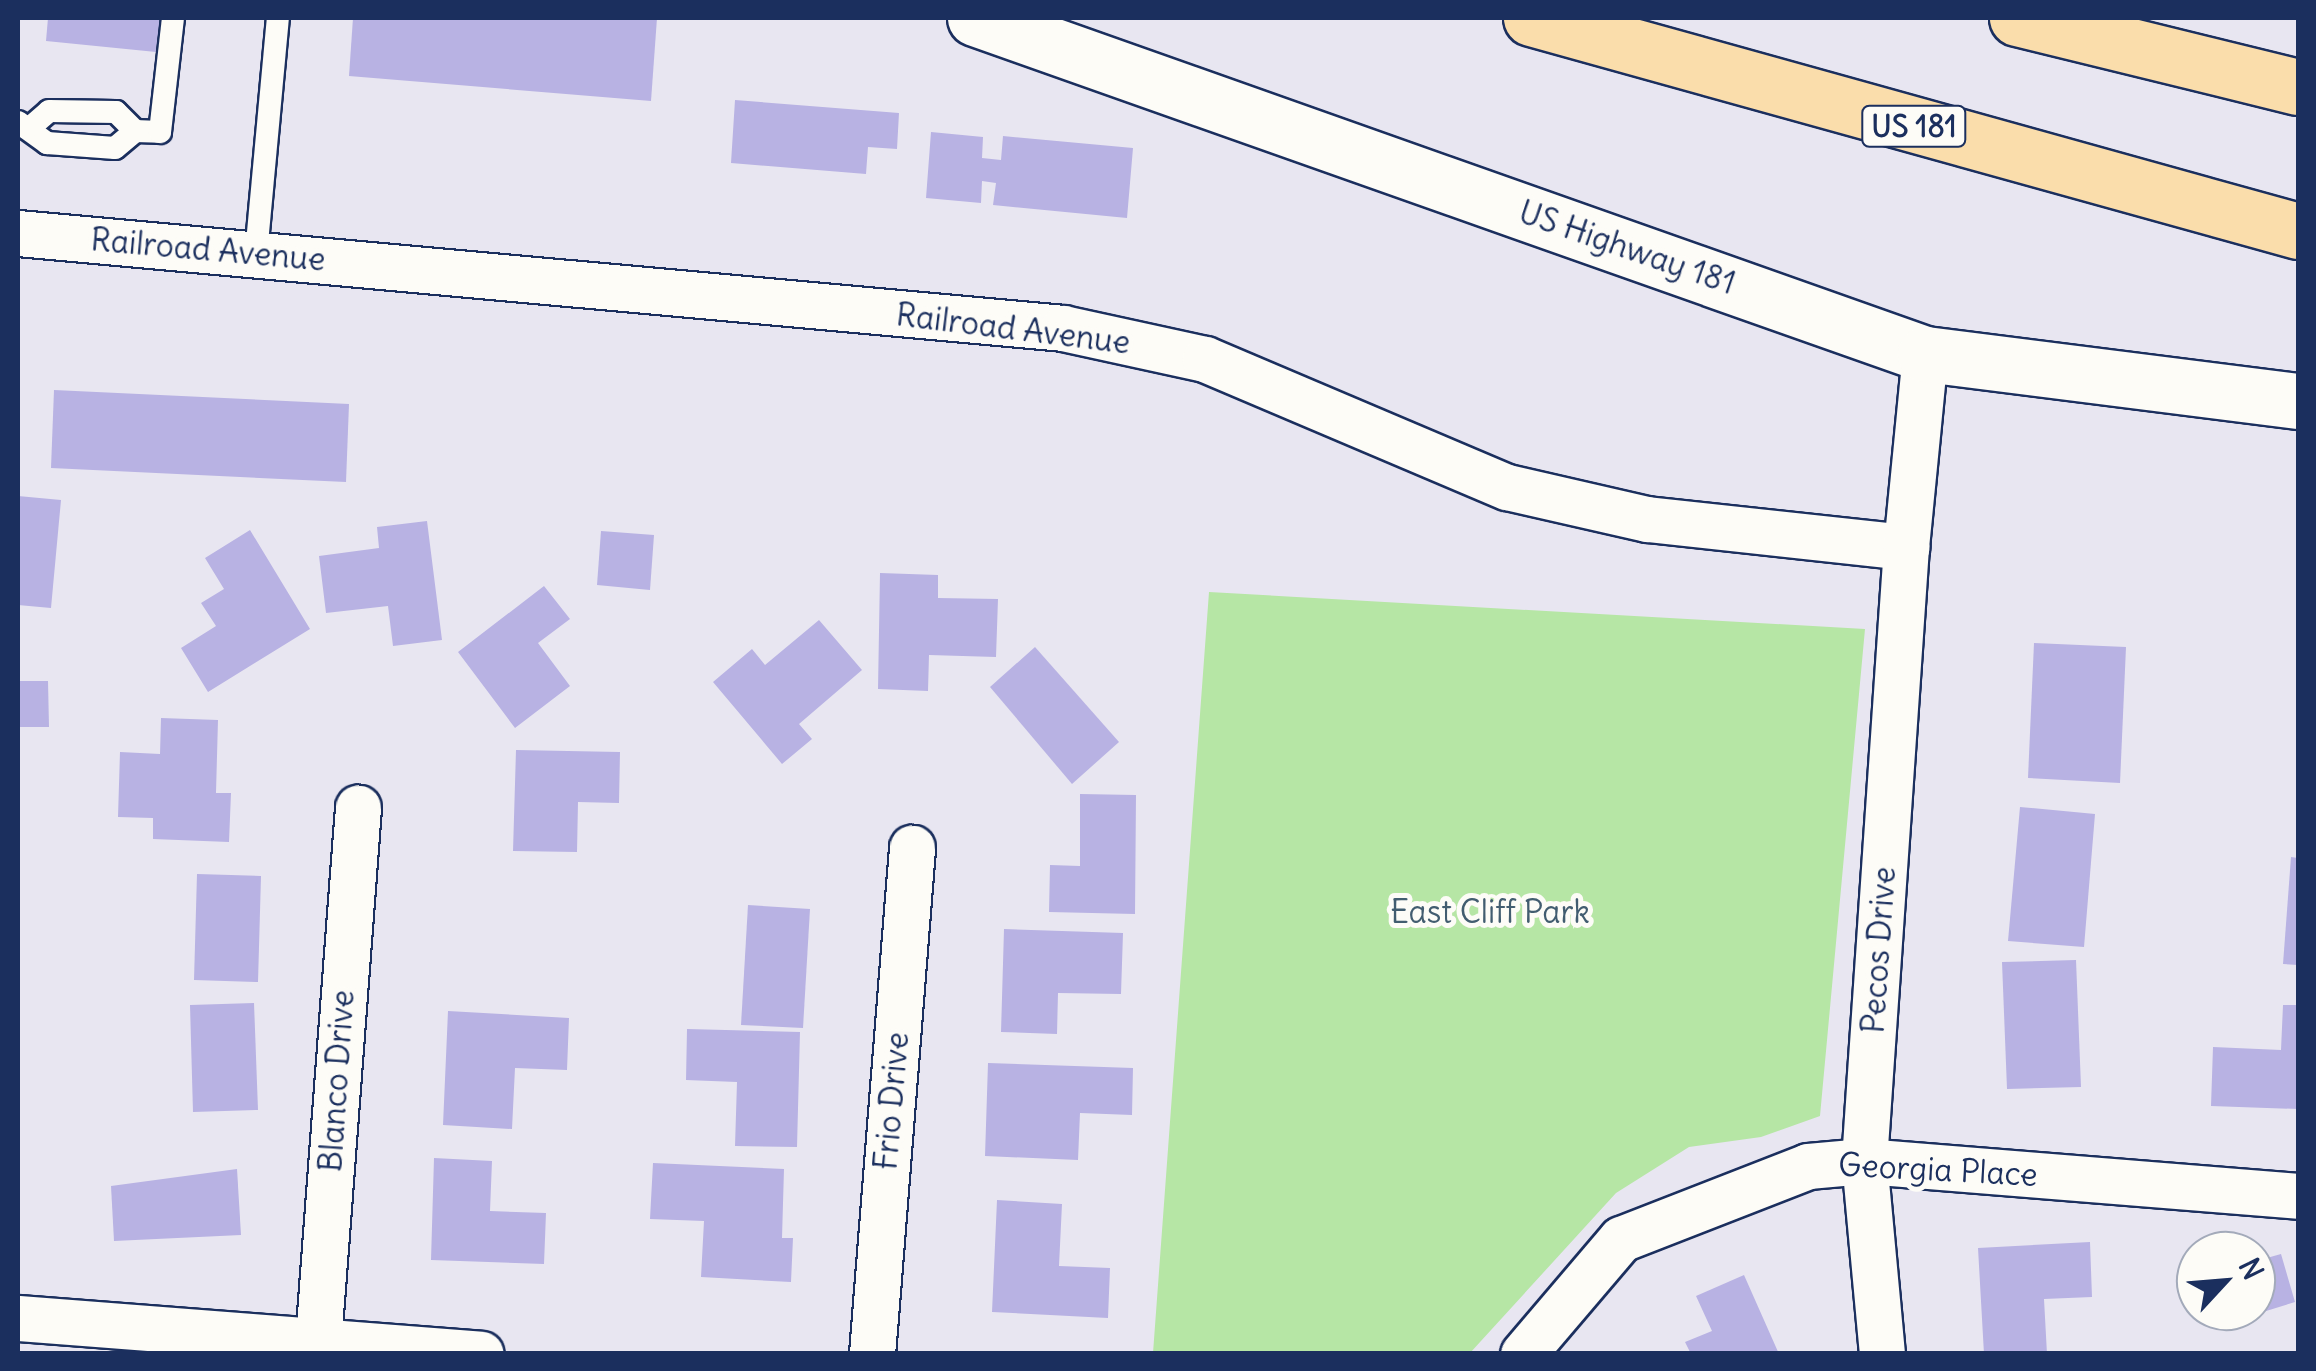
<!DOCTYPE html>
<style>
body{margin:0}
#map{position:relative;width:2316px;height:1371px;overflow:hidden;background:#e8e6f1;font-family:Delius,sans-serif}
div>[style]{position:absolute}
[style*='--x']{left:calc(var(--x)*1px);top:calc(var(--y)*1px);width:calc(var(--w)*1px);rotate:calc(var(--a)*1deg)}
.green>*{inset:0;background:#b6e6a5}
.building>*{inset:0;background:#b8b2e3}
.roads{filter:drop-shadow(2px 0 #1b2f5e) drop-shadow(-2px 0 #1b2f5e) drop-shadow(0 2px #1b2f5e) drop-shadow(0 -2px #1b2f5e)}
.lane>*{height:22px;margin:-11px;padding:0 11px;transform-origin:11px;border-radius:11px;background:#fdfcf7}
.street>*{height:45px;margin:-22.5px;padding:0 22.5px;transform-origin:22.5px;border-radius:22.5px;background:#fdfcf7}
.secondary>*{height:55px;margin:-27.5px;padding:0 27.5px;transform-origin:27.5px;border-radius:27.5px;background:#fdfcf7}
.highway>*{height:55px;margin:-27.5px;padding:0 27.5px;transform-origin:27.5px;border-radius:27.5px;background:#faddab}
span{translate:-50% -50%;white-space:nowrap;text-align:center;line-height:1.15;-webkit-text-stroke:10px #fdfcf7;paint-order:stroke}
.shield-label span{padding:2px 8px;background:#fdfcf7;border:2px solid;border-radius:8px;-webkit-text-stroke-width:0}
.shield-label{font-size:30px;color:#1b2f5e;font-weight:700}
.street-label{font-size:32px;color:#1b2f5e}
.park-label{font-size:32px;color:#425d70}
.frame{position:absolute;inset:0;border:20px solid #1b2f5e;pointer-events:none}
.north{position:absolute;left:2176px;top:1231px;width:100px;height:100px;box-sizing:border-box;background:#fdfcf7;border:2px solid #a3aaba;border-radius:50%;rotate:64deg;font-size:28px;font-weight:700;line-height:40px;text-align:center;color:#1b2f5e}
.north::after{content:'';display:block;margin:auto;width:35px;height:45px;background:#1b2f5e;clip-path:polygon(50% 0,100% 100%,50% 72%,0 100%)}
</style>
<div id="map">
<div class="green">
<div style="clip-path:polygon(1209px 592px,1865px 629px,1820px 1116px,1761px 1137px,1689px 1147px,1616px 1193px,1470px 1353px,1153px 1353px)"></div>
</div>
<div class="building">
<div style="clip-path:polygon(48px 18px,160px 18px,156px 52px,46px 41px)"></div>
<div style="clip-path:polygon(353px 18px,657px 18px,651px 101px,349px 76px)"></div>
<div style="clip-path:polygon(735px 100px,899px 113px,897px 149px,868px 147px,866px 174px,731px 163px)"></div>
<div style="clip-path:polygon(931px 132px,983px 137px,982px 158px,1001px 160px,1003px 136px,1133px 148px,1127px 218px,993px 205px,996px 183px,982px 181px,981px 203px,926px 198px)"></div>
<div style="clip-path:polygon(54px 390px,349px 404px,346px 482px,51px 468px)"></div>
<div style="clip-path:polygon(18px 496px,61px 500px,51px 608px,18px 605px)"></div>
<div style="clip-path:polygon(427px 521px,442px 640px,393px 646px,388px 606px,326px 613px,319px 556px,379px 548px,377px 527px)"></div>
<div style="clip-path:polygon(250px 530px,310px 629px,208px 692px,181px 648px,216px 626px,201px 603px,224px 589px,205px 558px)"></div>
<div style="clip-path:polygon(601px 531px,654px 535px,650px 590px,597px 585px)"></div>
<div style="clip-path:polygon(880px 573px,938px 575px,938px 598px,998px 599px,996px 657px,929px 655px,928px 691px,878px 689px)"></div>
<div style="clip-path:polygon(544px 586px,570px 619px,538px 643px,570px 686px,515px 728px,458px 652px)"></div>
<div style="clip-path:polygon(819px 620px,862px 670px,799px 724px,812px 739px,782px 764px,713px 682px,752px 649px,765px 665px)"></div>
<div style="clip-path:polygon(2034px 643px,2126px 647px,2120px 783px,2028px 778px)"></div>
<div style="clip-path:polygon(1035px 647px,1119px 742px,1072px 784px,990px 687px)"></div>
<div style="clip-path:polygon(18px 681px,48px 681px,49px 727px,18px 727px)"></div>
<div style="clip-path:polygon(161px 718px,218px 720px,216px 793px,231px 793px,229px 842px,153px 839px,153px 818px,118px 817px,120px 752px,160px 754px)"></div>
<div style="clip-path:polygon(516px 750px,620px 752px,619px 803px,578px 802px,577px 852px,513px 851px)"></div>
<div style="clip-path:polygon(1080px 794px,1136px 795px,1135px 914px,1049px 912px,1050px 865px,1080px 866px)"></div>
<div style="clip-path:polygon(2020px 807px,2095px 814px,2084px 947px,2008px 941px)"></div>
<div style="clip-path:polygon(2291px 857px,2298px 858px,2298px 965px,2283px 964px)"></div>
<div style="clip-path:polygon(197px 874px,261px 876px,258px 982px,194px 980px)"></div>
<div style="clip-path:polygon(748px 905px,810px 909px,803px 1028px,741px 1025px)"></div>
<div style="clip-path:polygon(1004px 929px,1123px 933px,1121px 994px,1058px 993px,1057px 1034px,1001px 1032px)"></div>
<div style="clip-path:polygon(2076px 960px,2081px 1087px,2007px 1089px,2002px 962px)"></div>
<div style="clip-path:polygon(254px 1003px,258px 1110px,193px 1112px,190px 1005px)"></div>
<div style="clip-path:polygon(2283px 1005px,2298px 1005px,2298px 1109px,2211px 1106px,2213px 1047px,2281px 1050px)"></div>
<div style="clip-path:polygon(448px 1011px,569px 1018px,567px 1070px,515px 1068px,512px 1129px,443px 1125px)"></div>
<div style="clip-path:polygon(687px 1029px,800px 1032px,797px 1147px,735px 1146px,737px 1082px,686px 1080px)"></div>
<div style="clip-path:polygon(988px 1063px,1133px 1068px,1132px 1115px,1080px 1113px,1078px 1160px,985px 1156px)"></div>
<div style="clip-path:polygon(434px 1158px,492px 1161px,490px 1211px,546px 1213px,544px 1264px,431px 1260px)"></div>
<div style="clip-path:polygon(653px 1163px,784px 1169px,782px 1238px,793px 1238px,791px 1282px,701px 1277px,704px 1221px,650px 1219px)"></div>
<div style="clip-path:polygon(237px 1169px,241px 1235px,114px 1241px,111px 1186px)"></div>
<div style="clip-path:polygon(997px 1200px,1062px 1204px,1059px 1266px,1110px 1268px,1108px 1318px,992px 1312px)"></div>
<div style="clip-path:polygon(2090px 1242px,2092px 1297px,2044px 1299px,2047px 1354px,1984px 1354px,1978px 1248px)"></div>
<div style="clip-path:polygon(2281px 1254px,2295px 1302px,2237px 1320px,2234px 1311px,2256px 1311px,2256px 1261px)"></div>
<div style="clip-path:polygon(1744px 1275px,1779px 1354px,1691px 1354px,1685px 1342px,1712px 1331px,1696px 1296px)"></div>
</div>
<div class="roads">
<div class="lane">
<div style="--x:18;--y:122;--w:36;--a:36"></div>
<div style="--x:47;--y:143;--w:68;--a:4.2"></div>
<div style="--x:115;--y:148;--w:26;--a:-40"></div>
<div style="--x:33;--y:125;--w:21;--a:-41"></div>
<div style="--x:49;--y:111;--w:67;--a:0.9"></div>
<div style="--x:116;--y:112;--w:27;--a:45"></div>
<div style="--x:135;--y:131;--w:25;--a:2"></div>
<div style="--x:160;--y:132;--w:115;--a:-83.5"></div>
<div style="--x:256;--y:254;--w:237;--a:-84.7"></div>
</div>
<div class="street">
<div style="--x:18;--y:233;--w:1049;--a:5.19"></div>
<div style="--x:1063;--y:328;--w:145;--a:12.3"></div>
<div style="--x:1205;--y:359;--w:328;--a:23"></div>
<div style="--x:1507;--y:487;--w:144;--a:12.9"></div>
<div style="--x:1647;--y:519;--w:261;--a:6.2"></div>
<div style="--x:1906;--y:547;--w:194;--a:-84.4"></div>
<div style="--x:18;--y:1318;--w:464;--a:4.4"></div>
<div style="--x:317;--y:1354;--w:548;--a:-85.71"></div>
<div style="--x:872;--y:1354;--w:508;--a:-85.48"></div>
<div style="--x:1523;--y:1354;--w:151;--a:-49.6"></div>
<div style="--x:1621;--y:1239;--w:201;--a:-21.3"></div>
<div style="--x:1808;--y:1166;--w:56;--a:-5.1"></div>
<div style="--x:1864;--y:1161;--w:435;--a:4.6"></div>
<div style="--x:1882;--y:1354;--w:194;--a:-95.3"></div>
<div style="--x:1864;--y:1161;--w:615;--a:-86.09"></div>
</div>
<div class="secondary">
<div style="--x:975;--y:18;--w:1008;--a:19.48"></div>
<div style="--x:1925;--y:354;--w:376;--a:7.2"></div>
</div>
<div class="highway">
<div style="--x:1531;--y:18;--w:796;--a:15.52"></div>
<div style="--x:2017;--y:18;--w:289;--a:13.8"></div>
</div>
</div>
<div class="shield-label">
<span style="left:1914px;top:126px">US 181</span>
</div>
<div class="street-label">
<span style="left:1627px;top:248px;rotate:19deg">US Highway 181</span>
<span style="left:208px;top:250px;rotate:5deg">Railroad Avenue</span>
<span style="left:1013px;top:329px;rotate:7deg">Railroad Avenue</span>
<span style="left:1879px;top:950px;rotate:-86deg">Pecos Drive</span>
<span style="left:337px;top:1081px;rotate:-86deg">Blanco Drive</span>
<span style="left:892px;top:1101px;rotate:-85deg">Frio Drive</span>
<span style="left:1938px;top:1170px;rotate:3deg">Georgia Place</span>
</div>
<div class="park-label">
<span style="left:1490px;top:912px">East Cliff Park</span>
</div>
<div class="frame"></div>
<div class="north">N</div>
</div>
